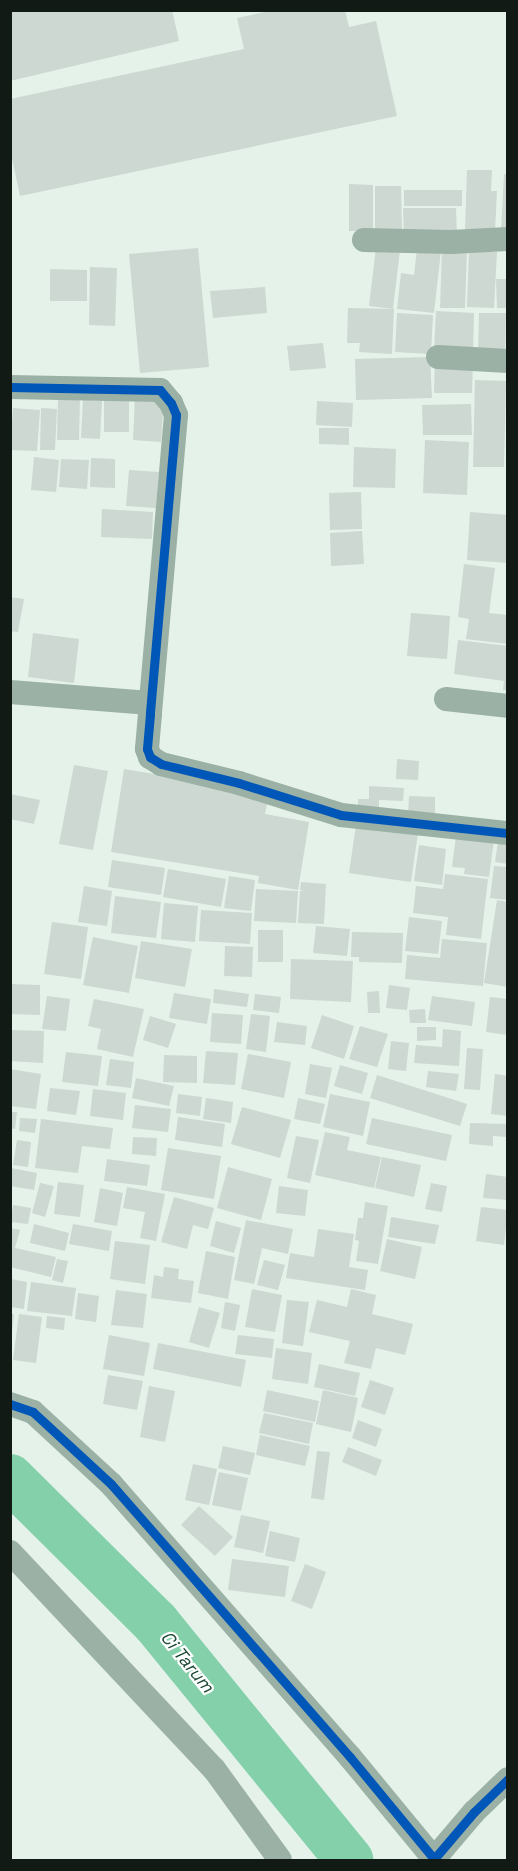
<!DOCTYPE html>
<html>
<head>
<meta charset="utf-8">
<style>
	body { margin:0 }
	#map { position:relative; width:518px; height:1871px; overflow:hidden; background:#e4f2ea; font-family:"Space Grotesk",sans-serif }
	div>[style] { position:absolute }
	.river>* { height:48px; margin:-24px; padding:0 24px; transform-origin:24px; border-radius:24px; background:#83d0aa }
	.building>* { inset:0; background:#ccd8d1 }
	.minor>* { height:24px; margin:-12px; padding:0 12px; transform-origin:12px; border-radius:12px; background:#9cb1a5 }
	.cycleway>* { height:9px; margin:-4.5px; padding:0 4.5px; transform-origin:4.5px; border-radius:4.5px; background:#0057b8 }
	span { translate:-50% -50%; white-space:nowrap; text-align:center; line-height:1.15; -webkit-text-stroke:4.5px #fff; paint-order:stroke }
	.water-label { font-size:18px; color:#1e4934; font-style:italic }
	.frame { position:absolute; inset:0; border:12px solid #111a15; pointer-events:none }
</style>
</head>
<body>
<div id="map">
	<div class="river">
		<div style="left:10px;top:1478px;width:206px;rotate:44.8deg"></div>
		<div style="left:156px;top:1623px;width:306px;rotate:50.8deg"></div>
	</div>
	<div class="building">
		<div style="clip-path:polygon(10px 10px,172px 10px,179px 41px,10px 81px)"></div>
		<div style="clip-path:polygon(274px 10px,345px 10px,349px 27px,376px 21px,397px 116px,20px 196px,10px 149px,10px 99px,244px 49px,237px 18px)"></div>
		<div style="clip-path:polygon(467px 170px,492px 170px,491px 191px,497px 191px,495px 231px,465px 230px)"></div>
		<div style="clip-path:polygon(504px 174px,508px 174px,508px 231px,501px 230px)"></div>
		<div style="clip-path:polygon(349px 184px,373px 185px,373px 231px,349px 231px)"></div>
		<div style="clip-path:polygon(375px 186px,401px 186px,402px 232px,375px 233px)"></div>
		<div style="clip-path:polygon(404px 190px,462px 190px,462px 206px,404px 206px)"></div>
		<div style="clip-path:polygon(403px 208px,456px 208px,457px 237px,404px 238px)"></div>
		<div style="clip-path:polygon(376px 247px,400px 250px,393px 309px,369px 306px)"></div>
		<div style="clip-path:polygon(198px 248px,209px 367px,140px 373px,129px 254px)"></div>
		<div style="clip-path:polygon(417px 248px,441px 251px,434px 313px,397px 309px,401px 273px,414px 275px)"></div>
		<div style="clip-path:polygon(442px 249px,467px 250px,465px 308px,440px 308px)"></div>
		<div style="clip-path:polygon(469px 251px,497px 252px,494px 308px,467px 307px)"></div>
		<div style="clip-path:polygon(90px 267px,117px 268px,115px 326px,89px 325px)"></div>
		<div style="clip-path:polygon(50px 269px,87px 270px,87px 301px,50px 301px)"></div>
		<div style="clip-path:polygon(496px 279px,508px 279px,508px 308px,497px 308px)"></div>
		<div style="clip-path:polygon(265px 287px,267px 313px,213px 318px,210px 291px)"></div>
		<div style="clip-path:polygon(348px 308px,394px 309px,392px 354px,359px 352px,360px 343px,347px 343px)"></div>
		<div style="clip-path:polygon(436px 311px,474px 313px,473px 354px,434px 352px)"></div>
		<div style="clip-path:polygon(397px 313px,433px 315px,431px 354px,395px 352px)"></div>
		<div style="clip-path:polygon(479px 313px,506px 313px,505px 357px,478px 356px)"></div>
		<div style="clip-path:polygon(323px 343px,326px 368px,290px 371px,287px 346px)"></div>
		<div style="clip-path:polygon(430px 357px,432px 398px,356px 400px,355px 359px)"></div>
		<div style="clip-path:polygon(435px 359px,473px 359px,472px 393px,434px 393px)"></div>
		<div style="clip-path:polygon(475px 380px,506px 381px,504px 467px,473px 467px)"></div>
		<div style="clip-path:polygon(135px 396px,164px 398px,161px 442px,133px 440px)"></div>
		<div style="clip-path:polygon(58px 397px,80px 397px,79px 440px,57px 440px)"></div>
		<div style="clip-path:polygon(104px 399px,129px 399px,129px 432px,104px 432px)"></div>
		<div style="clip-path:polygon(83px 400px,102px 401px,100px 439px,81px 438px)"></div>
		<div style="clip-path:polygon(317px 401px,353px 403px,352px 427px,316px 425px)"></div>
		<div style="clip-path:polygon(471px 404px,472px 435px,423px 435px,422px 405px)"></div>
		<div style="clip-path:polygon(13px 408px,40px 410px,37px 451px,10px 450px)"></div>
		<div style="clip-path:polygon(41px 408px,57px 409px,55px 450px,40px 450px)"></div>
		<div style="clip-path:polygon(319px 428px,349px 428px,349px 445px,319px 444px)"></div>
		<div style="clip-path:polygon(425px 440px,469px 442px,467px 495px,423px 493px)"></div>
		<div style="clip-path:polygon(354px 447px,396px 449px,395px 488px,353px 487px)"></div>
		<div style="clip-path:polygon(34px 457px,59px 460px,56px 492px,31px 490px)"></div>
		<div style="clip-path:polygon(91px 458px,115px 459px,115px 488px,90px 487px)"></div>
		<div style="clip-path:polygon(61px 459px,89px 460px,87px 489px,59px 487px)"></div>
		<div style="clip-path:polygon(129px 470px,159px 472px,156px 508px,126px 506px)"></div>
		<div style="clip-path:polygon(361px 492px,362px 529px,330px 530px,329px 493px)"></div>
		<div style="clip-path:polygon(102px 509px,153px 512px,152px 539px,101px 537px)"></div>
		<div style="clip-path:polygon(470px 512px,508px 515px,508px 563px,467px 560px)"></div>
		<div style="clip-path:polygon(362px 531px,364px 564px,331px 566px,330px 533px)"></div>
		<div style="clip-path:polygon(464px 564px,495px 568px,489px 613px,508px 615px,508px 644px,466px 639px,469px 619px,458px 617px)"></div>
		<div style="clip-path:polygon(10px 597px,24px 599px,18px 632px,10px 631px)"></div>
		<div style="clip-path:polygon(411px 613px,450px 616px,447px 659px,407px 656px)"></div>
		<div style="clip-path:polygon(33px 633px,79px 639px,74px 683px,28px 677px)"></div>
		<div style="clip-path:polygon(458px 640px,508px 646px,508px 690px,503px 690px,504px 681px,454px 674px)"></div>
		<div style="clip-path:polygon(397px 759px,419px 761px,418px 780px,396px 779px)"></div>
		<div style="clip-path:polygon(74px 765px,108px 771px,93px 850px,59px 844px)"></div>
		<div style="clip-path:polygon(124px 769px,269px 793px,265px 814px,309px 822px,298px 890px,258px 883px,259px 876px,111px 852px)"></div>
		<div style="clip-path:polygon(369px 786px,404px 788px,403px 801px,379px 800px,379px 811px,358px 810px,358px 799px,369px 799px)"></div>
		<div style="clip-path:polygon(10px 794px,40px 800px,34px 824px,10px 819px)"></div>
		<div style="clip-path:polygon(409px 796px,435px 797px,435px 818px,408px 817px)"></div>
		<div style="clip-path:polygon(356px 825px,418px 833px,411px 882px,349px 873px)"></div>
		<div style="clip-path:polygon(456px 836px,494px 840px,489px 877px,464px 874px,465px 868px,452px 867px)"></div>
		<div style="clip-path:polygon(498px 841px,508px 843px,508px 864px,495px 862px)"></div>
		<div style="clip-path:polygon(419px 845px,446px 849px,442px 885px,414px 881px)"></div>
		<div style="clip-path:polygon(112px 860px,165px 868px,161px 895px,108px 887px)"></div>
		<div style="clip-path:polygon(494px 866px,508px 867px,508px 900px,490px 898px)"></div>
		<div style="clip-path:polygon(168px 869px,226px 879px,221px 907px,163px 897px)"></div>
		<div style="clip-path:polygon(445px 874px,488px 879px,481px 939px,446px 935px,448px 917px,413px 913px,416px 886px,443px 889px)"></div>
		<div style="clip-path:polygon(229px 876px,255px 880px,251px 911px,224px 908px)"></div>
		<div style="clip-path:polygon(301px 882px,326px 884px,324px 924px,298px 923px,300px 891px,304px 891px,300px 890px)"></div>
		<div style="clip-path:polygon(84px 886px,112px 891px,107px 926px,78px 922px)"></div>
		<div style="clip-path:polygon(256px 889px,298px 891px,296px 923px,254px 921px)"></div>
		<div style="clip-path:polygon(115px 896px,161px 902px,156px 938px,111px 933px)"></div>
		<div style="clip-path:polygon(497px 900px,508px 902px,508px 987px,484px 983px)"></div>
		<div style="clip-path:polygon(164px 903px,198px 906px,195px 942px,161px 939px)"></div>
		<div style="clip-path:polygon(201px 910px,252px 913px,250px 944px,199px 941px)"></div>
		<div style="clip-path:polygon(409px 917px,442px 921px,438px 954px,405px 951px)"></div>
		<div style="clip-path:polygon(52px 922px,88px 927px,81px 979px,44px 974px)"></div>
		<div style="clip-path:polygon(316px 926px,350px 929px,347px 956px,313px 953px)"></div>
		<div style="clip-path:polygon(258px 930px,283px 930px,283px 962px,258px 962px)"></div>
		<div style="clip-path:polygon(352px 932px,403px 933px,402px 963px,359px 962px,359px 957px,351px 957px)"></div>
		<div style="clip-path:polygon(93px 937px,138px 946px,129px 993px,83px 985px)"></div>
		<div style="clip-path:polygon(442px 939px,487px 943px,483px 986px,405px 979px,407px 955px,440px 958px)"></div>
		<div style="clip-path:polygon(141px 941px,192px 949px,185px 987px,135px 978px)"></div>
		<div style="clip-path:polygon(225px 946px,253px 947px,252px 977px,224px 976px)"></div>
		<div style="clip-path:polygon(291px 959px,353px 961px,351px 1002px,290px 999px)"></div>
		<div style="clip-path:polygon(10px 984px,40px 985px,40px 1015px,10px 1014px)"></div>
		<div style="clip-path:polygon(389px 985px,410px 988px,407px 1010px,386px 1008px)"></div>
		<div style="clip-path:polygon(214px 989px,249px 994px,247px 1007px,213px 1003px)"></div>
		<div style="clip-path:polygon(379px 991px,380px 1013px,368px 1013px,367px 992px)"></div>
		<div style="clip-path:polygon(174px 993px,211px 999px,207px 1024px,169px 1018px)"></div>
		<div style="clip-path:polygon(255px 994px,281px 997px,279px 1013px,253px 1010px)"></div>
		<div style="clip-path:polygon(47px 996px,70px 999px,66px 1031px,42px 1029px)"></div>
		<div style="clip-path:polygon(432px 996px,475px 1002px,472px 1026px,428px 1020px)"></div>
		<div style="clip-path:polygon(490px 997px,508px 999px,508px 1035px,486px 1032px)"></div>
		<div style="clip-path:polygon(94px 999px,144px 1009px,133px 1057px,97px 1049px,101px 1029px,88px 1026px)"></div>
		<div style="clip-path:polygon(425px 1009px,426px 1023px,410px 1023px,409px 1010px)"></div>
		<div style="clip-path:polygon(212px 1013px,243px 1015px,241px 1044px,210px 1042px)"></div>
		<div style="clip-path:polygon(251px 1014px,270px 1016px,266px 1052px,246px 1049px)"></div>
		<div style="clip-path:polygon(322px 1015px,354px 1026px,344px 1059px,311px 1048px)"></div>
		<div style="clip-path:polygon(150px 1016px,176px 1024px,168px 1048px,143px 1040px)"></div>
		<div style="clip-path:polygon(277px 1022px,307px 1026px,305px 1045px,274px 1042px)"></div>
		<div style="clip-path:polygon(360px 1026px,388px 1034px,377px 1067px,349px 1059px)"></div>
		<div style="clip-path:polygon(417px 1027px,436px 1027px,436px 1040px,417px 1041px)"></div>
		<div style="clip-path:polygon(443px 1029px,461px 1031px,459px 1066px,414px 1063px,416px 1045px,442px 1047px)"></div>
		<div style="clip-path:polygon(10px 1030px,44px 1031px,43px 1063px,10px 1061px)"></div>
		<div style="clip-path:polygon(391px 1041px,409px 1043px,406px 1071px,388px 1069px)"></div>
		<div style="clip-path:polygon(467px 1048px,483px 1049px,480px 1090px,464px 1089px)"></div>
		<div style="clip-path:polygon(206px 1051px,238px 1053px,235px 1085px,203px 1083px)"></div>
		<div style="clip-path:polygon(66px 1052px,102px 1056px,98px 1086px,62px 1082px)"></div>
		<div style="clip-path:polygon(248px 1054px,291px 1062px,284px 1098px,241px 1089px)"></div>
		<div style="clip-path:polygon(164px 1055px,197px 1056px,197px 1083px,163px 1082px)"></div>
		<div style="clip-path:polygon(110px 1059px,134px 1062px,131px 1088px,106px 1085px)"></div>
		<div style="clip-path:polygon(310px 1064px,332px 1068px,326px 1098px,305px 1094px)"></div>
		<div style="clip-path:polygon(340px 1065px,368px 1073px,362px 1094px,334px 1086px)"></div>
		<div style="clip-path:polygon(10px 1069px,41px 1074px,36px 1109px,10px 1106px)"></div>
		<div style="clip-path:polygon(428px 1071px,459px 1074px,456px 1091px,426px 1087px)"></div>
		<div style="clip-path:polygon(495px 1074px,508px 1076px,508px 1116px,491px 1114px)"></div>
		<div style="clip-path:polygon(377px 1075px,467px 1104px,460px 1126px,370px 1098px)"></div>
		<div style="clip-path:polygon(136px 1078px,174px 1086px,169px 1106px,132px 1098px)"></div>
		<div style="clip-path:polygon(50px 1088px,80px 1091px,76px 1115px,47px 1111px)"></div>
		<div style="clip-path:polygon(93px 1089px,126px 1093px,123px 1120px,90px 1116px)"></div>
		<div style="clip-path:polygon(178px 1094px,202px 1097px,200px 1116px,176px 1113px)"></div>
		<div style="clip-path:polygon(330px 1094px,370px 1102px,363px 1136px,323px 1127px)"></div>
		<div style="clip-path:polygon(206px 1098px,233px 1102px,231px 1123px,203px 1119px)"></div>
		<div style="clip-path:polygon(298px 1098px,325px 1104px,320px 1124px,294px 1119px)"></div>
		<div style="clip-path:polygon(135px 1105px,171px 1109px,168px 1132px,132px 1128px)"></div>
		<div style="clip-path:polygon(242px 1107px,291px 1120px,280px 1158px,231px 1144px)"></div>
		<div style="clip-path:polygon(10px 1112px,17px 1112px,15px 1129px,10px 1128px)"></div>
		<div style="clip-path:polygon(178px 1117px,225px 1124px,222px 1147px,175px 1140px)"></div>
		<div style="clip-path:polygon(20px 1118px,37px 1119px,35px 1133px,19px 1131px)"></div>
		<div style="clip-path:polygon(372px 1118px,452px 1135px,446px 1161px,366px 1144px)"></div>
		<div style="clip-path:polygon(41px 1119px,113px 1128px,110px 1149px,82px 1146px,78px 1173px,35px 1168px)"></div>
		<div style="clip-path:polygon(470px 1123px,508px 1124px,508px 1137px,493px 1136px,493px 1146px,469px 1144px)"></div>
		<div style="clip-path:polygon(325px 1132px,350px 1137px,347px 1150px,381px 1157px,374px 1188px,315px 1175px)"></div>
		<div style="clip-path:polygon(296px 1136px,319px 1140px,310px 1183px,287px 1178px)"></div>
		<div style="clip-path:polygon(133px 1137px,157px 1138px,156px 1156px,132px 1154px)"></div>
		<div style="clip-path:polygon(17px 1140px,31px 1142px,28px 1167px,13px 1165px)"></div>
		<div style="clip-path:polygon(168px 1148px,221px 1156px,214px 1199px,161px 1190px)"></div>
		<div style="clip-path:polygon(382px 1157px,421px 1165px,414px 1197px,375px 1188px)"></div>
		<div style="clip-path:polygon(107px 1159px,150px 1165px,147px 1186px,104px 1181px)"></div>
		<div style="clip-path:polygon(228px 1167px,272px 1179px,261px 1220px,217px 1208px)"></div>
		<div style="clip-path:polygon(11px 1168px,37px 1173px,34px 1190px,10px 1186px)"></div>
		<div style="clip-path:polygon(486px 1174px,508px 1177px,508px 1200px,483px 1198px)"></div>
		<div style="clip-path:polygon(58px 1182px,84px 1185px,80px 1217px,54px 1214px)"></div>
		<div style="clip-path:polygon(40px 1183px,54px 1186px,45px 1217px,32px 1213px)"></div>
		<div style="clip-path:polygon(431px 1183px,447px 1186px,442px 1212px,425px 1209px)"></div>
		<div style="clip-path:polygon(279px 1186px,308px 1190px,305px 1216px,276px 1213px)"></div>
		<div style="clip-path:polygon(127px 1187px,165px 1194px,156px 1241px,140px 1238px,145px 1212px,123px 1208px)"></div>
		<div style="clip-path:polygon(100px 1188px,123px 1193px,117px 1226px,94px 1222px)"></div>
		<div style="clip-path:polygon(174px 1197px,214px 1208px,208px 1229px,193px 1225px,187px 1249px,161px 1242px)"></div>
		<div style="clip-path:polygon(365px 1202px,388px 1206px,378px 1264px,356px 1261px,359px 1241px,355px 1240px,358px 1218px,363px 1218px)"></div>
		<div style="clip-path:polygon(13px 1205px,31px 1208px,28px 1224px,11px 1222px)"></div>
		<div style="clip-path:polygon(481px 1207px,508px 1210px,504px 1245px,476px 1241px)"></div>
		<div style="clip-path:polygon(391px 1217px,439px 1225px,435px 1244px,388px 1237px)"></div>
		<div style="clip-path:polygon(246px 1220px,293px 1229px,288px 1254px,262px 1248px,254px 1284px,234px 1280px)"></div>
		<div style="clip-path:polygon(216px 1221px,241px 1228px,234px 1253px,210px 1246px)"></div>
		<div style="clip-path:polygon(34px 1224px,69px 1233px,65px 1251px,30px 1243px)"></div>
		<div style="clip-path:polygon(73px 1224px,112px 1231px,109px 1251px,69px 1244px)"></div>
		<div style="clip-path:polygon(10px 1228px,20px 1230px,15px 1248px,56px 1257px,51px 1277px,10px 1267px)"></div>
		<div style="clip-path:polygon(318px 1229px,354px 1234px,349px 1267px,368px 1270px,365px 1290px,286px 1278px,290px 1253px,314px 1257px)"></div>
		<div style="clip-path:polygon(387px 1239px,422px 1247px,415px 1279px,380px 1271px)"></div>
		<div style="clip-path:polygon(115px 1241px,150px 1245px,145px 1284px,110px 1279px)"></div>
		<div style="clip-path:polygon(206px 1251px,235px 1257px,228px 1299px,198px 1293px)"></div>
		<div style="clip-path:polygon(57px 1259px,68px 1261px,63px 1283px,52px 1280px)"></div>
		<div style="clip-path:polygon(264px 1260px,285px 1265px,278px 1290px,257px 1285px)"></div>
		<div style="clip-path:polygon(164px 1267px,179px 1269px,178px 1279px,194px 1281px,191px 1303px,151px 1298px,154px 1275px,163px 1277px)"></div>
		<div style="clip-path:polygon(11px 1279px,27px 1282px,24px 1309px,10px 1307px)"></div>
		<div style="clip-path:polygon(31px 1282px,76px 1288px,72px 1316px,27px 1311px)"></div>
		<div style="clip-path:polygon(252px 1289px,282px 1295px,275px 1332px,245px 1327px)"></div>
		<div style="clip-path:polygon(351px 1289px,376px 1295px,372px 1314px,413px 1324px,405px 1355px,376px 1348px,371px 1369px,344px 1363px,350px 1341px,309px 1332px,317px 1300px,347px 1307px)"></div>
		<div style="clip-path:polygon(116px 1290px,147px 1294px,143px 1328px,111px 1325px)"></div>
		<div style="clip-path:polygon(78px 1293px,99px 1296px,96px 1322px,75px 1319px)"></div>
		<div style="clip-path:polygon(287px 1300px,309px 1302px,303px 1346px,282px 1343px)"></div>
		<div style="clip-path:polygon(225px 1302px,240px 1305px,235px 1331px,221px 1328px)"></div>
		<div style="clip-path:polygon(199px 1307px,220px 1313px,209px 1348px,189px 1342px)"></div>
		<div style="clip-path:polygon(10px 1314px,14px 1314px,12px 1331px,10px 1331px)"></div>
		<div style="clip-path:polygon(19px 1314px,42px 1317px,36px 1363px,13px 1360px)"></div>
		<div style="clip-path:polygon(47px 1316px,65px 1318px,64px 1330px,46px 1328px)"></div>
		<div style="clip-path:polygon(109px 1335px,150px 1343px,144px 1376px,103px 1369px)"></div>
		<div style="clip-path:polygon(238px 1335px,274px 1339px,272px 1358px,235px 1354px)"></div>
		<div style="clip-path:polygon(158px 1343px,246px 1360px,241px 1387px,153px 1369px)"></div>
		<div style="clip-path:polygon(276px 1348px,312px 1353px,308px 1384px,272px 1379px)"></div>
		<div style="clip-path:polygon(319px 1364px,360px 1373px,355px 1396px,314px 1387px)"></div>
		<div style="clip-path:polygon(108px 1375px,143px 1381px,137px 1410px,103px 1404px)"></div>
		<div style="clip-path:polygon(370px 1380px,394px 1388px,385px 1415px,361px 1407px)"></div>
		<div style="clip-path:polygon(149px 1386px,175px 1391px,165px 1442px,140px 1437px)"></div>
		<div style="clip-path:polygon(267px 1390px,319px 1401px,315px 1422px,263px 1411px)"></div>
		<div style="clip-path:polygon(323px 1390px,358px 1398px,351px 1432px,316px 1424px)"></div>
		<div style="clip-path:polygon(264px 1413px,313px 1423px,309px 1444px,259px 1433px)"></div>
		<div style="clip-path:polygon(358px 1420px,382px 1429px,376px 1447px,352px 1438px)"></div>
		<div style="clip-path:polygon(260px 1435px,310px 1446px,305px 1466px,256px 1455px)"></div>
		<div style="clip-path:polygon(223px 1446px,255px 1453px,250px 1475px,218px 1468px)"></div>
		<div style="clip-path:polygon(348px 1447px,382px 1460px,376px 1476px,342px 1462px)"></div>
		<div style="clip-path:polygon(317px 1451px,330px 1452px,324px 1500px,311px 1498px)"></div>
		<div style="clip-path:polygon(193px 1464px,217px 1469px,209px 1505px,185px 1500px)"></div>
		<div style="clip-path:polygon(219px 1472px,248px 1478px,241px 1511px,212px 1505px)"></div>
		<div style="clip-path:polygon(199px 1506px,233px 1537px,215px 1556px,181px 1525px)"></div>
		<div style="clip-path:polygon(241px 1515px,270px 1521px,263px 1553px,234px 1547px)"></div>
		<div style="clip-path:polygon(270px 1531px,300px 1538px,295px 1562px,265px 1556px)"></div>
		<div style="clip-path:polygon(232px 1559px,289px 1566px,285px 1597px,228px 1590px)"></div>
		<div style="clip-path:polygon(305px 1564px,326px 1572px,312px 1609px,291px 1601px)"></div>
	</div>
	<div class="minor">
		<div style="left:364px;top:240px;width:87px;rotate:1.3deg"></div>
		<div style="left:451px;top:242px;width:57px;rotate:-3deg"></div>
		<div style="left:438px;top:357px;width:70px;rotate:3.3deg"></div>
		<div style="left:10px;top:387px;width:150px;rotate:1.1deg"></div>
		<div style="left:160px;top:390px;width:17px;rotate:50deg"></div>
		<div style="left:171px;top:403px;width:13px;rotate:67deg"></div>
		<div style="left:176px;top:415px;width:300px;rotate:95deg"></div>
		<div style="left:150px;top:714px;width:35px;rotate:95deg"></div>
		<div style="left:147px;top:749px;width:9px;rotate:69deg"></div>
		<div style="left:150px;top:757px;width:13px;rotate:32deg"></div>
		<div style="left:161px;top:764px;width:80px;rotate:13.7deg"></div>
		<div style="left:239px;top:783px;width:107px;rotate:17.4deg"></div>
		<div style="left:341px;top:815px;width:168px;rotate:6.2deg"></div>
		<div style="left:10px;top:692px;width:140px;rotate:4.5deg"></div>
		<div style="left:446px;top:699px;width:62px;rotate:6.4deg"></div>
		<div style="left:10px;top:1404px;width:24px;rotate:19deg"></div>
		<div style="left:33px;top:1412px;width:106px;rotate:42.7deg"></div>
		<div style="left:111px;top:1484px;width:363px;rotate:48.8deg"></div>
		<div style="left:350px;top:1757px;width:132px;rotate:50.5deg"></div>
		<div style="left:434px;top:1859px;width:62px;rotate:-49.6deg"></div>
		<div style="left:474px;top:1812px;width:47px;rotate:-44.1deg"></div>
		<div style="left:10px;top:1552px;width:298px;rotate:46.8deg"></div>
		<div style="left:214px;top:1769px;width:112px;rotate:54deg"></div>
	</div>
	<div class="cycleway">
		<div style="left:10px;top:387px;width:150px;rotate:1.1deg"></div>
		<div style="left:160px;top:390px;width:17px;rotate:50deg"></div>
		<div style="left:171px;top:403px;width:13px;rotate:67deg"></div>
		<div style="left:176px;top:415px;width:300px;rotate:95deg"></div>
		<div style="left:150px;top:714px;width:35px;rotate:95deg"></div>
		<div style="left:147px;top:749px;width:9px;rotate:69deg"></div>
		<div style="left:150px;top:757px;width:13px;rotate:32deg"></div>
		<div style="left:161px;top:764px;width:80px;rotate:13.7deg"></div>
		<div style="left:239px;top:783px;width:107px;rotate:17.4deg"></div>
		<div style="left:341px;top:815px;width:168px;rotate:6.2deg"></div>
		<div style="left:10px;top:1404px;width:24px;rotate:19deg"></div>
		<div style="left:33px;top:1412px;width:106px;rotate:42.7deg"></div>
		<div style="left:111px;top:1484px;width:363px;rotate:48.8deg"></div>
		<div style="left:350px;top:1757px;width:132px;rotate:50.5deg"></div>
		<div style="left:434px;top:1859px;width:62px;rotate:-49.6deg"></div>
		<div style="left:474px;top:1812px;width:47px;rotate:-44.1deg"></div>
	</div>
	<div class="water-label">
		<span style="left:187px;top:1662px;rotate:51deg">Ci Tarum</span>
	</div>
	<div class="frame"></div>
</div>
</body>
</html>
